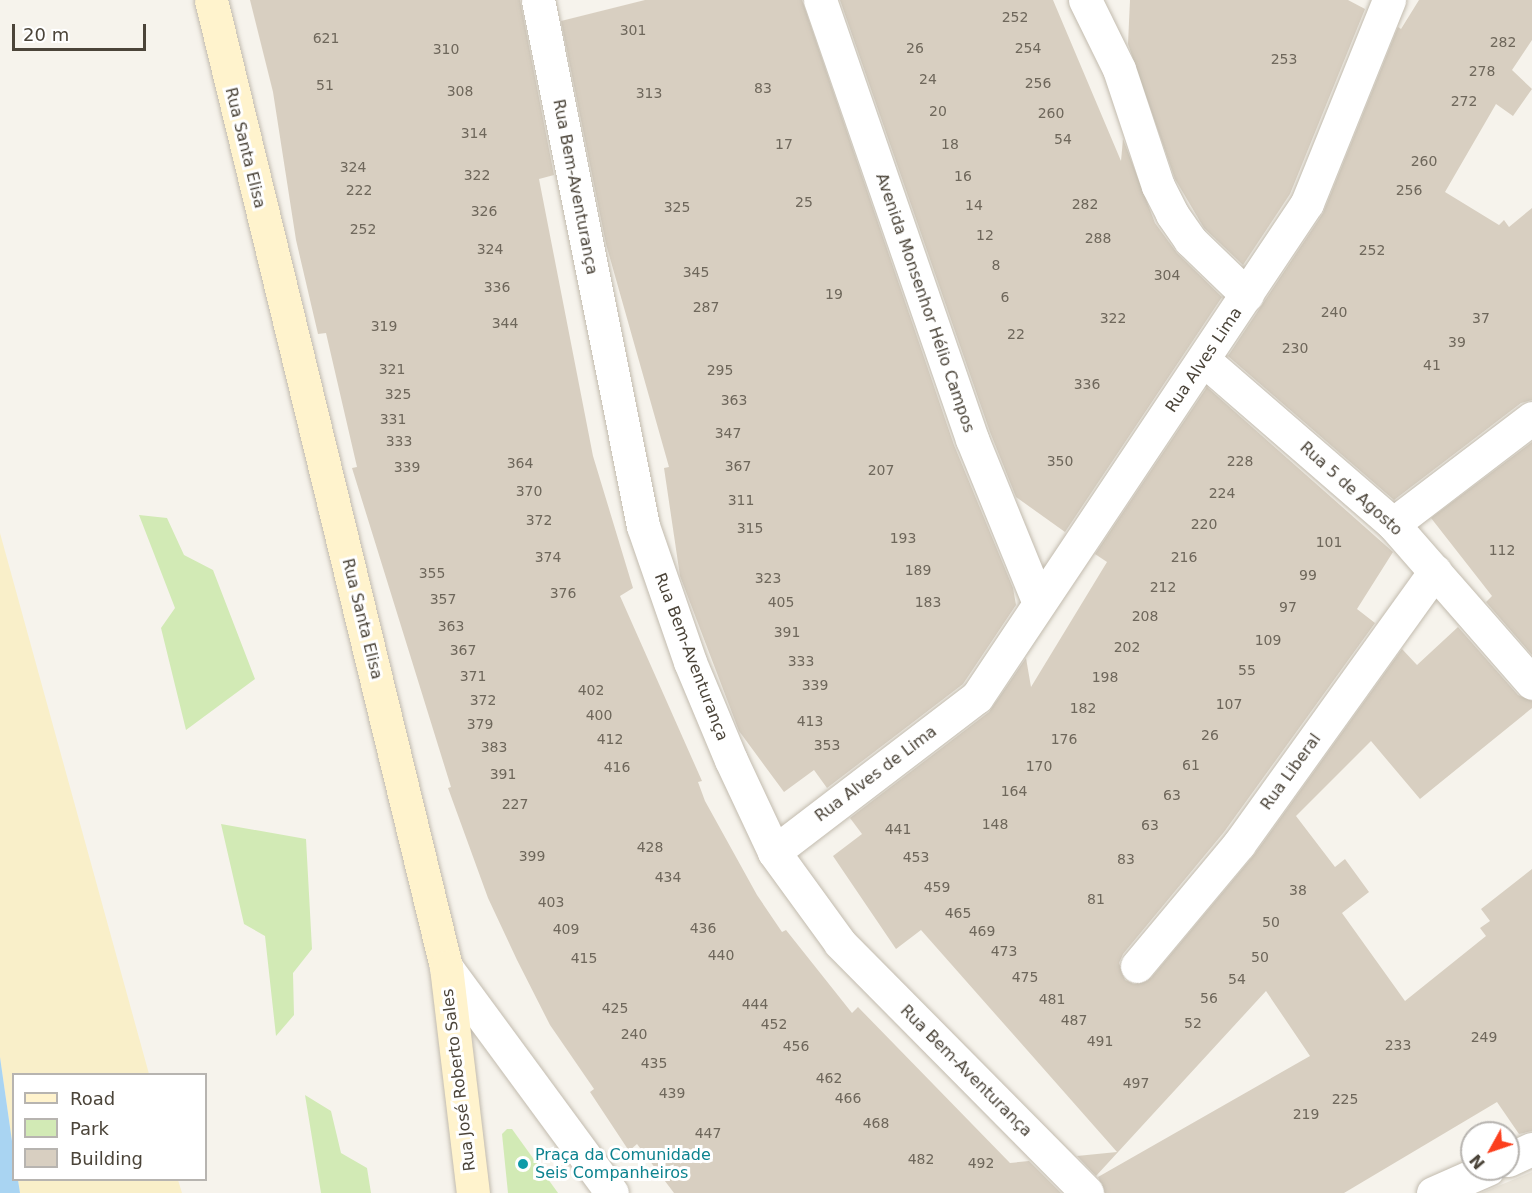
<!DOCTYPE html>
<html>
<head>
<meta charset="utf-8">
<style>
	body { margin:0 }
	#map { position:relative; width:1532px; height:1193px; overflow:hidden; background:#f6f3ec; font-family:"DejaVu Sans",sans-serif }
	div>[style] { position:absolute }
	.residential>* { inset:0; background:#eae5da }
	.green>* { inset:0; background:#d2eab5 }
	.sand>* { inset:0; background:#f9efc9 }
	.water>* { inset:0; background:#a9d4f2 }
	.building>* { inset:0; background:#d8cfc1 }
	.roads { filter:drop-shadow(0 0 2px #c2bbae) drop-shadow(0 0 2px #c2bbae) }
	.street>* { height:33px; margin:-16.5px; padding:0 16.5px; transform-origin:16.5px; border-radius:16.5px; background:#fff }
	.secondary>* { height:33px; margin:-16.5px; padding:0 16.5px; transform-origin:16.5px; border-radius:16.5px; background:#fff3cd }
	.dots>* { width:16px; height:16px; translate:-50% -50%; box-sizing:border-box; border:3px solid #fff; border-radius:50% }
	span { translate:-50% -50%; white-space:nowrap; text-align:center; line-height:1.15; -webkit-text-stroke:6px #fff; paint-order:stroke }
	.number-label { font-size:14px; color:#6e675b }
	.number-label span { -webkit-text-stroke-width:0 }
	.street-label { font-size:16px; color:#4b4439 }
	.culture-label { font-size:16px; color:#0d838f }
	.left { translate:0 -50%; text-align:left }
	.legend { position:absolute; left:12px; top:1073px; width:195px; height:108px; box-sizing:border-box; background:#fff; border:2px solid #b7b4b0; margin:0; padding:8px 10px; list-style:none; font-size:18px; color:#4b4439 }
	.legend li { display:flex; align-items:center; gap:12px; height:30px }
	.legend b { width:30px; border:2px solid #b7b4b0 }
	.north { position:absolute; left:1460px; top:1121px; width:60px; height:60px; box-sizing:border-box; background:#fff; border:2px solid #b7b4b0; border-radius:50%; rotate:230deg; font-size:16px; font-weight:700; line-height:24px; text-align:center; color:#4b4439 }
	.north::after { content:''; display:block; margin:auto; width:21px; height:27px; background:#fc3f1d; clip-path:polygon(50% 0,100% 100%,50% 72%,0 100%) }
	.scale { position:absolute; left:12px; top:24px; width:134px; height:27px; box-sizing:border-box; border:3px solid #4b4439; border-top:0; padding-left:8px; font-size:18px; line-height:21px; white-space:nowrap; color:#4b4439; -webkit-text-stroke:4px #fff; paint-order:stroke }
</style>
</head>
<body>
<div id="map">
	<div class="residential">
		<div style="clip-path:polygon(1532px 1172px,1532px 1193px,1481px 1193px)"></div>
	</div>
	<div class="green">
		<div style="clip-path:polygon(139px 515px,167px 518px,184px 555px,213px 570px,255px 679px,186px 730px,161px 628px,175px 608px)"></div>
		<div style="clip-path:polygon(221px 824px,306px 839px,312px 949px,293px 973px,294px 1015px,276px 1036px,265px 936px,244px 924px)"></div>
		<div style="clip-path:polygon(305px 1095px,331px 1111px,341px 1153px,367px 1168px,371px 1193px,321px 1193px)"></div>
		<div style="clip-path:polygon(507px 1129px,512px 1129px,558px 1193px,508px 1193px,502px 1134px)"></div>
	</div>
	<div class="sand">
		<div style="clip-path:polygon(0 533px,149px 1074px,14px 1074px,13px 1148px,0 1057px)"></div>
		<div style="clip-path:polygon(18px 1180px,178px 1180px,182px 1193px,20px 1193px)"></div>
	</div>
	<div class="water">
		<div style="clip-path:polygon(0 1057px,13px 1148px,14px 1180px,18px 1180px,20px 1193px,0 1193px)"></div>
	</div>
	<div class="building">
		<div style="clip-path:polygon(250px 0,520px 0,554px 175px,539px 179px,593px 456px,633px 588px,620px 596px,702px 781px,698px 782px,705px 801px,757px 895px,782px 932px,786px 930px,852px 1013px,858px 1007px,1010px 1163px,1029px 1161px,1061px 1193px,674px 1193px,637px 1144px,629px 1151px,590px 1092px,594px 1089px,550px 1025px,517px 960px,488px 898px,448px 788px,451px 787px,352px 468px,357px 467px,326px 333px,318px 334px,296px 240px,273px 92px)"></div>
		<div style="clip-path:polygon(645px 0,802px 0,954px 445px,1013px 588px,1016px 605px,963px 684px,827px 788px,814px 770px,784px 792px,739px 731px,680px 576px,664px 468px,669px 467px,606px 244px,561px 21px)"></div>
		<div style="clip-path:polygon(840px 0,1053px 0,1121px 161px,1123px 139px,1155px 223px,1177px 253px,1222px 297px,1065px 532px,1016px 497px,990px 432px)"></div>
		<div style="clip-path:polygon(1130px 0,1348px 0,1365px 9px,1290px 194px,1243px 265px,1204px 228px,1175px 179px,1128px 44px)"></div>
		<div style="clip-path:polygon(1419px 0,1532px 0,1532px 40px,1512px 70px,1532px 89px,1513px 116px,1496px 104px,1445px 192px,1499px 225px,1504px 220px,1509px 227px,1532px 208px,1532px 400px,1521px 403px,1394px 500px,1228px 356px,1323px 213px,1398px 27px,1401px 29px)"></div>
		<div style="clip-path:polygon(1207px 387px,1393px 552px,1357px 609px,1375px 623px,1224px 832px,1123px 954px,1119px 963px,1125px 980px,1134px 984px,1151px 978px,1254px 855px,1402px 649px,1417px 665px,1458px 627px,1518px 695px,1532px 701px,1532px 708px,1420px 799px,1371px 741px,1296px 816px,1335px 867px,1345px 859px,1369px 892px,1342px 913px,1405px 1001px,1486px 936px,1480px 928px,1490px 921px,1481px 909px,1532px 869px,1532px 1131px,1519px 1134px,1497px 1102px,1344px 1193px,1105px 1193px,1098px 1177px,1310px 1056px,1266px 991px,1096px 1176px,1077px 1156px,1117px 1152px,921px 930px,896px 949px,833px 856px,862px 834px,850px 818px,989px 712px,1026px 658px,1031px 687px,1107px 562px,1095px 554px)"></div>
		<div style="clip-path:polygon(1532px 442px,1532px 655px,1486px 602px,1492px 596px,1431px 518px)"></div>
	</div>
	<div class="roads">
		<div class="street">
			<div style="left:538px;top:0;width:536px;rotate:78.71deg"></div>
			<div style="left:643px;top:526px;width:144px;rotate:70.9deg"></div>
			<div style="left:690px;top:662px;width:106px;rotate:67.3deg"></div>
			<div style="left:731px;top:760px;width:102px;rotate:64.9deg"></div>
			<div style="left:774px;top:852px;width:112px;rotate:54deg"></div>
			<div style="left:840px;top:943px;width:351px;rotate:45.3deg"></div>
			<div style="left:820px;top:0;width:465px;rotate:70.9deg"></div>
			<div style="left:972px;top:439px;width:177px;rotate:67.8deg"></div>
			<div style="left:1085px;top:0;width:77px;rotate:63.8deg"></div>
			<div style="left:1119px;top:69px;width:123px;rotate:71.6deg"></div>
			<div style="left:1158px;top:186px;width:31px;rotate:63deg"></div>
			<div style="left:1172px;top:214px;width:32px;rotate:55deg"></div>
			<div style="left:1190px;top:240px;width:79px;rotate:44deg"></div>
			<div style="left:1205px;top:361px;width:249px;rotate:40.9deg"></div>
			<div style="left:1393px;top:524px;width:211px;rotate:48.8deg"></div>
			<div style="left:1393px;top:524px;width:175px;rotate:-37.3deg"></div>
			<div style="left:774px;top:852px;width:255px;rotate:-37.4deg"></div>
			<div style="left:977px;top:697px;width:594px;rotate:-56.26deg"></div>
			<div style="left:1307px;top:203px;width:219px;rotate:-68deg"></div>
			<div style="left:1137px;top:966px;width:159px;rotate:-50.1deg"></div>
			<div style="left:1239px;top:844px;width:336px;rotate:-54.3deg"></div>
			<div style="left:446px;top:967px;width:280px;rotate:53.7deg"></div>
			<div style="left:1508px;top:1160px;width:26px;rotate:-25deg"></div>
			<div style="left:1433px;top:1193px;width:60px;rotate:-23.6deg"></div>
		</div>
		<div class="secondary">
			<div style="left:211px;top:0;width:995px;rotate:76.34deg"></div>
			<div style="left:446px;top:967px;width:228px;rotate:83.2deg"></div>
		</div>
	</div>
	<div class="dots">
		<div style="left:523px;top:1164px;background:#0f9aa8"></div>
	</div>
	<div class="number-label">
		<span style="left:1015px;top:17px">252</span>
		<span style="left:633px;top:30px">301</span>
		<span style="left:326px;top:38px">621</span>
		<span style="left:1503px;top:42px">282</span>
		<span style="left:915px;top:48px">26</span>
		<span style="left:1028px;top:48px">254</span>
		<span style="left:446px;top:49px">310</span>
		<span style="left:1284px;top:59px">253</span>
		<span style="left:1482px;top:71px">278</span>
		<span style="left:928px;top:79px">24</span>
		<span style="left:1038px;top:83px">256</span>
		<span style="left:325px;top:85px">51</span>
		<span style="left:763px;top:88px">83</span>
		<span style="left:460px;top:91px">308</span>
		<span style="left:649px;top:93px">313</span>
		<span style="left:1464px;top:101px">272</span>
		<span style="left:938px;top:111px">20</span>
		<span style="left:1051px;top:113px">260</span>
		<span style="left:474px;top:133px">314</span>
		<span style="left:1063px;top:139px">54</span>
		<span style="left:784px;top:144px">17</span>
		<span style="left:950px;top:144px">18</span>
		<span style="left:1424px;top:161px">260</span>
		<span style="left:353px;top:167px">324</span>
		<span style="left:477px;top:175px">322</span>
		<span style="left:963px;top:176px">16</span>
		<span style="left:359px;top:190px">222</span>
		<span style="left:1409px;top:190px">256</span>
		<span style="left:804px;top:202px">25</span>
		<span style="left:1085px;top:204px">282</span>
		<span style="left:974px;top:205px">14</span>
		<span style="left:677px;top:207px">325</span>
		<span style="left:484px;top:211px">326</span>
		<span style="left:363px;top:229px">252</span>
		<span style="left:985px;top:235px">12</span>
		<span style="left:1098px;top:238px">288</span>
		<span style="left:490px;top:249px">324</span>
		<span style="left:1372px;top:250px">252</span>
		<span style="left:996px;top:265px">8</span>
		<span style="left:696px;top:272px">345</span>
		<span style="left:1167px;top:275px">304</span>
		<span style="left:497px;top:287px">336</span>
		<span style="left:834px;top:294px">19</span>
		<span style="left:1005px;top:297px">6</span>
		<span style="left:706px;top:307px">287</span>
		<span style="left:1334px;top:312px">240</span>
		<span style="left:1113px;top:318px">322</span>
		<span style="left:1481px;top:318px">37</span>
		<span style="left:505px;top:323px">344</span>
		<span style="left:384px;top:326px">319</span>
		<span style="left:1016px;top:334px">22</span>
		<span style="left:1457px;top:342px">39</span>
		<span style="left:1295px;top:348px">230</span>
		<span style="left:1432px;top:365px">41</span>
		<span style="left:392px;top:369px">321</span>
		<span style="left:720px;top:370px">295</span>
		<span style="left:1087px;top:384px">336</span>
		<span style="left:398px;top:394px">325</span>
		<span style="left:734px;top:400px">363</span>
		<span style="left:393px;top:419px">331</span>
		<span style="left:728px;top:433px">347</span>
		<span style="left:399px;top:441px">333</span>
		<span style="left:1060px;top:461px">350</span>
		<span style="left:1240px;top:461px">228</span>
		<span style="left:520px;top:463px">364</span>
		<span style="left:738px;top:466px">367</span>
		<span style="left:407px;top:467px">339</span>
		<span style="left:881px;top:470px">207</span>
		<span style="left:529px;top:491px">370</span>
		<span style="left:1222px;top:493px">224</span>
		<span style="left:741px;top:500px">311</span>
		<span style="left:539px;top:520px">372</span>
		<span style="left:1204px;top:524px">220</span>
		<span style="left:750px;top:528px">315</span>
		<span style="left:903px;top:538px">193</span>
		<span style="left:1329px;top:542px">101</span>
		<span style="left:1502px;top:550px">112</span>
		<span style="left:548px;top:557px">374</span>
		<span style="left:1184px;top:557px">216</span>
		<span style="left:918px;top:570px">189</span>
		<span style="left:432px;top:573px">355</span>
		<span style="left:1308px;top:575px">99</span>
		<span style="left:768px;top:578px">323</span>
		<span style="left:1163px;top:587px">212</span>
		<span style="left:563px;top:593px">376</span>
		<span style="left:443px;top:599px">357</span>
		<span style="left:781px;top:602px">405</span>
		<span style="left:928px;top:602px">183</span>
		<span style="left:1288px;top:607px">97</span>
		<span style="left:1145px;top:616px">208</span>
		<span style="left:451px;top:626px">363</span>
		<span style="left:787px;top:632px">391</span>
		<span style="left:1268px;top:640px">109</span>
		<span style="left:1127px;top:647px">202</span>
		<span style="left:463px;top:650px">367</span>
		<span style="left:801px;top:661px">333</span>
		<span style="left:1247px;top:670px">55</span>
		<span style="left:473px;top:676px">371</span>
		<span style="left:1105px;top:677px">198</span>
		<span style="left:815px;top:685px">339</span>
		<span style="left:591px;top:690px">402</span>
		<span style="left:483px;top:700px">372</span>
		<span style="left:1229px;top:704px">107</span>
		<span style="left:1083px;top:708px">182</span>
		<span style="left:599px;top:715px">400</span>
		<span style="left:810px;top:721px">413</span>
		<span style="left:480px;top:724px">379</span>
		<span style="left:1210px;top:735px">26</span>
		<span style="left:610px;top:739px">412</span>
		<span style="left:1064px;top:739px">176</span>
		<span style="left:827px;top:745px">353</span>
		<span style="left:494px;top:747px">383</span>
		<span style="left:1191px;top:765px">61</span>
		<span style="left:1039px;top:766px">170</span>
		<span style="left:617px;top:767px">416</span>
		<span style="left:503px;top:774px">391</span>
		<span style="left:1014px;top:791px">164</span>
		<span style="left:1172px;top:795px">63</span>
		<span style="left:515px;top:804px">227</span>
		<span style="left:995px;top:824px">148</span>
		<span style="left:1150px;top:825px">63</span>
		<span style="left:898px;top:829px">441</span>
		<span style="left:650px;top:847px">428</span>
		<span style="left:532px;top:856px">399</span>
		<span style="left:916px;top:857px">453</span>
		<span style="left:1126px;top:859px">83</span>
		<span style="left:668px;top:877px">434</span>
		<span style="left:937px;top:887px">459</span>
		<span style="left:1298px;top:890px">38</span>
		<span style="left:1096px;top:899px">81</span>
		<span style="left:551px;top:902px">403</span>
		<span style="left:958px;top:913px">465</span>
		<span style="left:1271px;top:922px">50</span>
		<span style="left:703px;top:928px">436</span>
		<span style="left:566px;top:929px">409</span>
		<span style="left:982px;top:931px">469</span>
		<span style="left:1004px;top:951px">473</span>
		<span style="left:721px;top:955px">440</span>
		<span style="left:1260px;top:957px">50</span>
		<span style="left:584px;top:958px">415</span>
		<span style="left:1025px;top:977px">475</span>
		<span style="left:1237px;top:979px">54</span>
		<span style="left:1209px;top:998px">56</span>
		<span style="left:1052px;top:999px">481</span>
		<span style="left:755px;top:1004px">444</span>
		<span style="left:615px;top:1008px">425</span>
		<span style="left:1074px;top:1020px">487</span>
		<span style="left:1193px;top:1023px">52</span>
		<span style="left:774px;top:1024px">452</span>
		<span style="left:634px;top:1034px">240</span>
		<span style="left:1484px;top:1037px">249</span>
		<span style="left:1100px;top:1041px">491</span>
		<span style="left:1398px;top:1045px">233</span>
		<span style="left:796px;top:1046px">456</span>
		<span style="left:654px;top:1063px">435</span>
		<span style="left:829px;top:1078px">462</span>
		<span style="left:1136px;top:1083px">497</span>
		<span style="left:672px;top:1093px">439</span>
		<span style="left:848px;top:1098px">466</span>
		<span style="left:1345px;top:1099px">225</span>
		<span style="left:1306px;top:1114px">219</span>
		<span style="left:876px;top:1123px">468</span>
		<span style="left:708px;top:1133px">447</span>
		<span style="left:921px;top:1159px">482</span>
		<span style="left:981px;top:1163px">492</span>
	</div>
	<div class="street-label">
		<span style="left:245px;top:148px;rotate:76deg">Rua Santa Elisa</span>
		<span style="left:575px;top:187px;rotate:79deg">Rua Bem-Aventurança</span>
		<span style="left:925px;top:303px;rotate:71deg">Avenida Monsenhor Hélio Campos</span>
		<span style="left:1204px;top:360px;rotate:-56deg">Rua Alves Lima</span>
		<span style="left:1351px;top:489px;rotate:42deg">Rua 5 de Agosto</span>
		<span style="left:362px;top:619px;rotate:76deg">Rua Santa Elisa</span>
		<span style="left:691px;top:657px;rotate:69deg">Rua Bem-Aventurança</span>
		<span style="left:1291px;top:772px;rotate:-54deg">Rua Liberal</span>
		<span style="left:876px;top:774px;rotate:-37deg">Rua Alves de Lima</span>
		<span style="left:966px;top:1071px;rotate:45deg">Rua Bem-Aventurança</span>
		<span style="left:459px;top:1080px;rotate:-97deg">Rua José Roberto Sales</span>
	</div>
	<div class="culture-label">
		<span class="left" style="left:535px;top:1164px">Praça da Comunidade<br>Seis Companheiros</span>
	</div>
	<ul class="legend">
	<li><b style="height:8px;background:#fff3cd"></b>Road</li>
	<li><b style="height:16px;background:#d2eab5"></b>Park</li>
	<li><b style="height:16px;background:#d8cfc1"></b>Building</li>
	</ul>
	<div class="north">N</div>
	<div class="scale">20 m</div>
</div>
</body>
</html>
